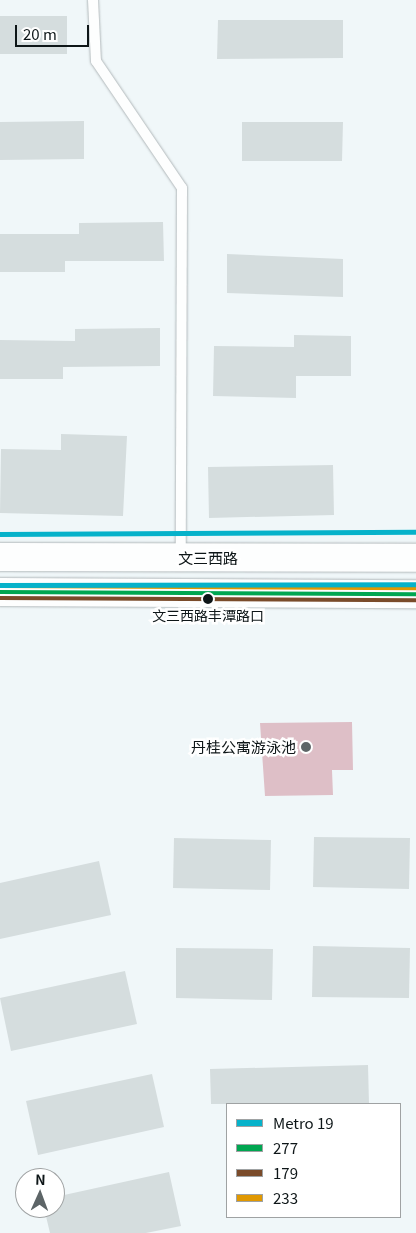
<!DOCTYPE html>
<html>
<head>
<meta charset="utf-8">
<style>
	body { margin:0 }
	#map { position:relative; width:416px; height:1233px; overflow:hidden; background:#f0f7f9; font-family:Georgia,"Noto Sans SC",serif }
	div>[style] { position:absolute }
	.water>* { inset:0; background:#debfc7 }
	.building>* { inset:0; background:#d5ddde }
	.roads { filter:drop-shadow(0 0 1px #b2b9bb) drop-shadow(0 0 1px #b2b9bb) }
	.service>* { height:10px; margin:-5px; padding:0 5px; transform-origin:5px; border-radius:5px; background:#fdfefe }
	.secondary>* { height:28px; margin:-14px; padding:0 14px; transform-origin:14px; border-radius:14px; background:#fdfefe }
	.bus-1>* { height:4px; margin:-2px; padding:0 2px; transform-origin:2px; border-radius:2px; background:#00a651 }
	.bus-2>* { height:4px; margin:-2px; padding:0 2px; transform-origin:2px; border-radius:2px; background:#7a4b2a }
	.bus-3>* { height:4px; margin:-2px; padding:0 2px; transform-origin:2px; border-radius:2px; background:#e09802 }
	.metro-1>* { height:5px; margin:-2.5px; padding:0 2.5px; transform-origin:2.5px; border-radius:2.5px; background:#06b2ca }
	.dots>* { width:14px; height:14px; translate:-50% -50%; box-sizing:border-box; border:2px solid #fff; border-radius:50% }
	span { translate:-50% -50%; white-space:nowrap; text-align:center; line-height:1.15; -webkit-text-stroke:5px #fff; paint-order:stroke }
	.bus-label { font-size:14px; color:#0e1618 }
	.street-label { font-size:15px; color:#0e1618 }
	.poi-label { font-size:15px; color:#0e1618 }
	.right { translate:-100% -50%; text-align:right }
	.legend { position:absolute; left:226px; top:1103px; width:175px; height:115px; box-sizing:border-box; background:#fff; border:1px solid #9fa2a3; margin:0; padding:6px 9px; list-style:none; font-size:15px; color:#0e1618 }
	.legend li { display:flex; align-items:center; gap:10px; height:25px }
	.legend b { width:25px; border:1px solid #9fa2a3 }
	.north { position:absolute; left:15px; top:1168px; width:50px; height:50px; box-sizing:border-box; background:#fff; border:1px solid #9fa2a3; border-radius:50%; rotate:2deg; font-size:14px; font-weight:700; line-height:20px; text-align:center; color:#0e1618 }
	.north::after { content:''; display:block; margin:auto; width:18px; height:22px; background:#5d6567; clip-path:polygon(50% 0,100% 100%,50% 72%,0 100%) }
	.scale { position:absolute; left:15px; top:25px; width:74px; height:22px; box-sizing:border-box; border:2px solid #0e1618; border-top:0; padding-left:6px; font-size:15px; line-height:18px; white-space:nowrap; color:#0e1618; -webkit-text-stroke:4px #fff; paint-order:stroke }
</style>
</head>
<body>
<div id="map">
	<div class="water">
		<div style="clip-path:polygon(352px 722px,353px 770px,332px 770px,333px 795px,265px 796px,260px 723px)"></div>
	</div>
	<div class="building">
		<div style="clip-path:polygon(0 16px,67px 16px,67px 54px,0 54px)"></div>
		<div style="clip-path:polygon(218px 20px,343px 20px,343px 58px,217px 59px)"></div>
		<div style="clip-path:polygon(84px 121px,84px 159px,0 160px,0 122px)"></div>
		<div style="clip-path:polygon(242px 122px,343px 122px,342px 161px,242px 161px)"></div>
		<div style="clip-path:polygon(163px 222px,164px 261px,65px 261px,65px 272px,0 272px,0 234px,79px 234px,79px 223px)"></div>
		<div style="clip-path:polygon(227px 254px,343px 259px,343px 297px,227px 293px)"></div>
		<div style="clip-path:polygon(160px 328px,160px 366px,63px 367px,63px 379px,0 379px,0 340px,75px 341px,75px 329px)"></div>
		<div style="clip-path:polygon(294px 335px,351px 336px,351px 376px,296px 376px,296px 398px,213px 396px,214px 346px,294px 347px)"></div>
		<div style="clip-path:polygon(61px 434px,127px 436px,123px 516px,0 513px,1px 449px,61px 450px)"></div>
		<div style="clip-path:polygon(333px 465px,334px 515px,209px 518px,208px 467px)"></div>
		<div style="clip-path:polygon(314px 837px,410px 838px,409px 889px,313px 887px)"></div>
		<div style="clip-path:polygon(174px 838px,271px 840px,270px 890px,173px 888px)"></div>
		<div style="clip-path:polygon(99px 861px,111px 915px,0 939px,0 883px)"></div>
		<div style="clip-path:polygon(313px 946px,410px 948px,409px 998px,312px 997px)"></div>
		<div style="clip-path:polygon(176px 948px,273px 949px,272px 1000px,176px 998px)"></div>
		<div style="clip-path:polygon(125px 971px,137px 1024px,11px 1051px,0 998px)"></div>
		<div style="clip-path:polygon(368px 1065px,369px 1104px,211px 1104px,210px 1069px)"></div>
		<div style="clip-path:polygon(152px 1074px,164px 1127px,38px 1155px,26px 1101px)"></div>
		<div style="clip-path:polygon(169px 1172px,181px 1226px,146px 1233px,50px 1233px,44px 1208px,55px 1208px,55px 1197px)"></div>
	</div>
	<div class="roads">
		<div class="service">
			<div style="left:93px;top:0;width:61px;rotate:87.2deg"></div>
			<div style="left:96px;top:61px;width:153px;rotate:55.9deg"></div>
			<div style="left:182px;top:188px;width:369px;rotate:90.2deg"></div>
		</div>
		<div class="secondary">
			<div style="left:0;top:557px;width:416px;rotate:0.1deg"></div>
			<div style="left:0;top:592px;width:416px;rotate:0.3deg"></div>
		</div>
	</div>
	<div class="bus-1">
		<div style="left:0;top:592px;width:416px;rotate:0.3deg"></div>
	</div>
	<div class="bus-2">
		<div style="left:0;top:598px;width:416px;rotate:0.3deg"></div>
	</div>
	<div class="bus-3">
		<div style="left:0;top:586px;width:416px;rotate:0.3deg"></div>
	</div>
	<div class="metro-1">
		<div style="left:0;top:534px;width:416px;rotate:-0.3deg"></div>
		<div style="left:0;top:585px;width:416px;rotate:-0.1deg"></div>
	</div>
	<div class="dots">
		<div style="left:208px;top:599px;background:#0e1618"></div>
		<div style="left:306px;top:747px;background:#5d6567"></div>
	</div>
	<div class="bus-label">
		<span style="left:208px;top:615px">文三西路丰潭路口</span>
	</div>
	<div class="street-label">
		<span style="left:208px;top:558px">文三西路</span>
	</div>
	<div class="poi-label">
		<span class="right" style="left:296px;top:747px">丹桂公寓游泳池</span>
	</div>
	<ul class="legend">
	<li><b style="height:6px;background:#06b2ca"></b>Metro 19</li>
	<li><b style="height:6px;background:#00a651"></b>277</li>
	<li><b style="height:6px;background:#7a4b2a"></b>179</li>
	<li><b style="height:6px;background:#e09802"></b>233</li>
	</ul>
	<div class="north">N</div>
	<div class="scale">20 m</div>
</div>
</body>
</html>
